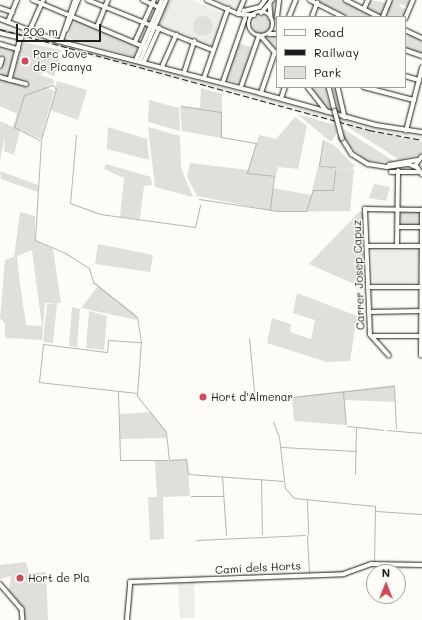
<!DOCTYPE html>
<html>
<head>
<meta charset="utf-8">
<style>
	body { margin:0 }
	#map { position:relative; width:422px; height:620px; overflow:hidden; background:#fdfcf7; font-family:Mali,sans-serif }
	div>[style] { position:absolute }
	.built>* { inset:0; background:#eeede9 }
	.green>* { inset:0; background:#e0dfdb }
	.round { border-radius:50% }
	.stream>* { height:1px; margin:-0.5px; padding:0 0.5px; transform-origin:0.5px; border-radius:0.5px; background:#b7b6b2 }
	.roads { filter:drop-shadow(0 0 1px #1c1c1c) drop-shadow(0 0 1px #1c1c1c) }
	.minor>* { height:3.5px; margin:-1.75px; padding:0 1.75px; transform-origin:1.75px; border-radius:1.75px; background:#fdfcf7 }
	.minor>.ring { margin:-1.75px; padding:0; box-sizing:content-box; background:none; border:3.5px solid #fdfcf7; border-radius:50% }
	.rail>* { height:1px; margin-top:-0.5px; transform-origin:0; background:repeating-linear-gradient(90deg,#1c1c1c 0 6px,transparent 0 9px) }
	.bridges { filter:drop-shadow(0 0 1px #1c1c1c) drop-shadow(0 0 1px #1c1c1c) }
	.minor-bridge>* { height:3.5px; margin:-1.75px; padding:0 1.75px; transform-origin:1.75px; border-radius:1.75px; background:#fdfcf7 }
	.dots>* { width:11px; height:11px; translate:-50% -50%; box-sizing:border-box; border:2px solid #fdfcf7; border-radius:50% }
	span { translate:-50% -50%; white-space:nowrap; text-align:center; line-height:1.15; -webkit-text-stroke:3px #fdfcf7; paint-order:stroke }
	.poi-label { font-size:11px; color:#1c1c1c }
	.left { translate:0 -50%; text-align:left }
	.street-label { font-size:11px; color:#1c1c1c }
	.legend { position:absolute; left:276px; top:16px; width:130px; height:72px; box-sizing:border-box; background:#fdfcf7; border:1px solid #a3a29f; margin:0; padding:5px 7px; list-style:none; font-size:12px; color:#1c1c1c }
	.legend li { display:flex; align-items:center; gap:8px; height:20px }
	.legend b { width:20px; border:1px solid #a3a29f }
	.north { position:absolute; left:366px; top:564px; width:40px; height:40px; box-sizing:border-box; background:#fdfcf7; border:1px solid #a3a29f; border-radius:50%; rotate:0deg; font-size:11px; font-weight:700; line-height:16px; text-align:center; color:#1c1c1c }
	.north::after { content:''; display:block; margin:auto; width:14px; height:18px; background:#d1495b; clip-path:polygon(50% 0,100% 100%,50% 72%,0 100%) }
	.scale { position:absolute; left:16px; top:24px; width:85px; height:18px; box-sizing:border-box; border:2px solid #1c1c1c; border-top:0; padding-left:5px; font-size:12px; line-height:14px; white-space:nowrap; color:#1c1c1c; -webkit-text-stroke:3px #fdfcf7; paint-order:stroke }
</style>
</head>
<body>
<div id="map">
	<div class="built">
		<div style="clip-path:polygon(173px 0,192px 0,224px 14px,212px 47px,162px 26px)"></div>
		<div style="clip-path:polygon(217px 0,242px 0,238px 9px)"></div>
		<div style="clip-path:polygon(0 26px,370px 127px,422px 137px,422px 142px,393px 138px,38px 42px,0 31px)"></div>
		<div style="clip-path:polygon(371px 248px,419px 249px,419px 283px,373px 283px)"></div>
		<div style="clip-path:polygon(194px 581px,195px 618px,180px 618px,178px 582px)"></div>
	</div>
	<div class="green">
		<div style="clip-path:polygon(169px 0,173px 0,162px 26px,158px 25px)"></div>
		<div style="clip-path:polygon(315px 0,342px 0,376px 17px,348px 17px)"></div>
		<div style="clip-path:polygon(370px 0,387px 3px,381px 16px,367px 8px)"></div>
		<div style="clip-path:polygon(392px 0,411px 0,408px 7px,400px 4px,399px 6px,407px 10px,404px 17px,385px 17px)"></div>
		<div class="round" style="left:253px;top:16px;width:18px;height:18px"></div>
		<div class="round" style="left:193px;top:16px;width:20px;height:20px"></div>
		<div style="clip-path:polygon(75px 20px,139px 46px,134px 57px,67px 38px)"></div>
		<div style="clip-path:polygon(408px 33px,422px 41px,422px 55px,405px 47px)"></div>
		<div style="clip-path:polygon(277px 36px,277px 52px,266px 38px)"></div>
		<div style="clip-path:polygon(23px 42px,61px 50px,54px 77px,46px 72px,39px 75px,53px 79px,54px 84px,46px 87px,54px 91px,41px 139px,20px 130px,14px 155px,4px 151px,5px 136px,0 160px,0 121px,13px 127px,17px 114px,0 106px,0 79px,26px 86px,27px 82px,13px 78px)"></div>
		<div style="clip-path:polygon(238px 43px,253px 48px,239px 83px,226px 80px)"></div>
		<div style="clip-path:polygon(0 46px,15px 50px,8px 77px,0 74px)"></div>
		<div style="clip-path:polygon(57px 81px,87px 90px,78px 120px,50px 110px)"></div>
		<div style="clip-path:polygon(309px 87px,325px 87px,331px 110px,328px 109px)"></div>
		<div style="clip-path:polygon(332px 87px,336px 87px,343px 112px,339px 113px)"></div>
		<div style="clip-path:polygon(201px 88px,222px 94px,222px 138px,182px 131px,180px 106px,200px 108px)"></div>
		<div style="clip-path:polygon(149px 100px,179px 108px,180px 131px,148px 122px)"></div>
		<div style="clip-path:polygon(297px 114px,335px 125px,337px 133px,331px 142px)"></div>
		<div style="clip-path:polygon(295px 117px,307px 126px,298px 169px,278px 167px,273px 188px,311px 195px,318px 167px,354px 169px,350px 211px,278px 212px,197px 196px,187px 177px,190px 163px,248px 170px,259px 135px,276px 139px)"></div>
		<div style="clip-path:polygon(343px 124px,422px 142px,422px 154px,400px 160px)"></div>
		<div style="clip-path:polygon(108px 127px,147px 139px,149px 160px,107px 149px)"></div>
		<div style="clip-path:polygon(148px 127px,180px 136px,181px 168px,193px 197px,155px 187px)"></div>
		<div style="clip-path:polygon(342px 128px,395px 162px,366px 161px,348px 145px)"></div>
		<div style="clip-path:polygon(324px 140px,335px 146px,355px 166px,351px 169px,319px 166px)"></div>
		<div style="clip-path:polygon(106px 164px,151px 177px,152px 185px,144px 186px,140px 219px,120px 217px,124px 178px,104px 169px)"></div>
		<div style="clip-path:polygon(0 171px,38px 185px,38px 192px,1px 179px)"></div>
		<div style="clip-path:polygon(374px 184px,390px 187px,386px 201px,369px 198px)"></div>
		<div style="clip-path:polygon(400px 211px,420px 212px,420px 225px,400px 225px)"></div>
		<div style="clip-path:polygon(evenodd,20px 212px,35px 216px,35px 240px,53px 249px,61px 303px,45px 303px,42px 340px,5px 338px,5px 324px,0 318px,5px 260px,14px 257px,20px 212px,32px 250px,42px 326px,41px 326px,26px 325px,19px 276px,17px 256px,32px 250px)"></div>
		<div style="clip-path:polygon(359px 212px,363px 212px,363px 288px,309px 264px)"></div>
		<div style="clip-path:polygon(98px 244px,153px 255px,150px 272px,95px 264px)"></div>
		<div style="clip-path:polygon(98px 286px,135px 314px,137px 320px,81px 308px)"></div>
		<div style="clip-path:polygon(297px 293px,357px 316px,350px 361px,327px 362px,267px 343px,272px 318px,291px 324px,290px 332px,311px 339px,315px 320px,293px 313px)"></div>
		<div style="clip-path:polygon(57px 303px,53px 343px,43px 342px,47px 304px)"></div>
		<div style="clip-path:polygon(72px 307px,80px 309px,77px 347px,69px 346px)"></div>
		<div style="clip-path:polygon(89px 311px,107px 316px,104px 350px,86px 348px)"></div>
		<div style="clip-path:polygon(394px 385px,395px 402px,345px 400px,346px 425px,294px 421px,292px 397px)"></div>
		<div style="clip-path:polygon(151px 412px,166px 431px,166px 438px,120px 439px,119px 414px)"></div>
		<div style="clip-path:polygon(187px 459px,190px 496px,163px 497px,164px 539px,150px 540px,148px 497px,157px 497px,155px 461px)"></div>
		<div style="clip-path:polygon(26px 562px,29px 573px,46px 572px,48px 620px,24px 620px,24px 609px,6px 589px,9px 589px,11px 576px,0 579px,0 565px)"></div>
	</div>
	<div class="stream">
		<div style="left:181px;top:106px;width:40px;rotate:8.5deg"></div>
		<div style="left:221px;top:112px;width:25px;rotate:90deg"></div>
		<div style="left:221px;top:137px;width:36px;rotate:10deg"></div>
		<div style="left:256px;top:143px;width:31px;rotate:107deg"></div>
		<div style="left:247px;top:173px;width:27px;rotate:6deg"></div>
		<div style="left:274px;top:176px;width:34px;rotate:97deg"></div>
		<div style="left:76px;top:135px;width:68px;rotate:95deg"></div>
		<div style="left:70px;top:203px;width:32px;rotate:20deg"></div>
		<div style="left:100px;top:214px;width:96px;rotate:7.8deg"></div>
		<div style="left:195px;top:227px;width:23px;rotate:-77deg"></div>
		<div style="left:41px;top:139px;width:52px;rotate:-73.3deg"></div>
		<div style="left:56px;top:89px;width:5px;rotate:-127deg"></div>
		<div style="left:53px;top:85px;width:31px;rotate:161deg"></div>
		<div style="left:24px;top:95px;width:34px;rotate:107deg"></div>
		<div style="left:14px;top:127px;width:30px;rotate:27deg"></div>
		<div style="left:41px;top:141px;width:99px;rotate:93.5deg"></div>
		<div style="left:35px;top:240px;width:33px;rotate:23deg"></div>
		<div style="left:65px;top:253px;width:28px;rotate:32deg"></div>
		<div style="left:89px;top:268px;width:15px;rotate:74deg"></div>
		<div style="left:93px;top:282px;width:56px;rotate:38.5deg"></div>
		<div style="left:137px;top:317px;width:24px;rotate:81deg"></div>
		<div style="left:141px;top:341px;width:55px;rotate:94.2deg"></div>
		<div style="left:137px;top:396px;width:46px;rotate:51.1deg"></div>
		<div style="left:166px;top:432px;width:28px;rotate:84deg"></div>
		<div style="left:169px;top:460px;width:17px;rotate:-3deg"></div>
		<div style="left:186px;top:459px;width:15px;rotate:82deg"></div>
		<div style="left:188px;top:474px;width:96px;rotate:4.2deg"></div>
		<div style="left:284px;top:481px;width:7px;rotate:82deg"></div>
		<div style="left:285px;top:488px;width:13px;rotate:48deg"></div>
		<div style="left:294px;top:498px;width:81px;rotate:5.6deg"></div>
		<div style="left:375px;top:506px;width:56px;rotate:91deg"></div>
		<div style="left:374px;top:562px;width:43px;rotate:1.3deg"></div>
		<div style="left:323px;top:140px;width:26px;rotate:99deg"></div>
		<div style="left:319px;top:166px;width:16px;rotate:4deg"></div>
		<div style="left:199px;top:199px;width:80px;rotate:8.6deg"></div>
		<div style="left:278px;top:211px;width:28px"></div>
		<div style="left:306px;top:211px;width:22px;rotate:-72deg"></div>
		<div style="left:313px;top:190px;width:20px"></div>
		<div style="left:333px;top:190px;width:20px;rotate:-84deg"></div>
		<div style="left:249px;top:338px;width:63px;rotate:84.6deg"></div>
		<div style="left:255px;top:401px;width:140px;rotate:-6.2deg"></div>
		<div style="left:394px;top:386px;width:42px;rotate:87.3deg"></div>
		<div style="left:118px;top:391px;width:69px;rotate:88.3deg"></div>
		<div style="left:120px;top:460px;width:47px"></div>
		<div style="left:343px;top:392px;width:32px;rotate:85deg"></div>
		<div style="left:137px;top:393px;width:99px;rotate:-173.6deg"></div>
		<div style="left:39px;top:382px;width:38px;rotate:-84deg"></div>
		<div style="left:43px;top:344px;width:64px;rotate:7.1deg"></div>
		<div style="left:107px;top:352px;width:12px;rotate:-85deg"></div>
		<div style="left:108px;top:340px;width:32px;rotate:4deg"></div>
		<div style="left:273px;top:422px;width:16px;rotate:68deg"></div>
		<div style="left:279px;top:437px;width:43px;rotate:83.4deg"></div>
		<div style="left:347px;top:426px;width:36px;rotate:6deg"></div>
		<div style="left:387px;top:430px;width:35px;rotate:5deg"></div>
		<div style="left:281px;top:447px;width:75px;rotate:3.1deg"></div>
		<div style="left:355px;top:474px;width:46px;rotate:-88.8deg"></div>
		<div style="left:222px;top:476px;width:59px;rotate:86.1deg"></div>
		<div style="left:261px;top:479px;width:55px;rotate:89deg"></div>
		<div style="left:191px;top:496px;width:32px"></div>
		<div style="left:307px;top:500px;width:34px;rotate:88deg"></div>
		<div style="left:376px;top:511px;width:46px;rotate:3.7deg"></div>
		<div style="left:307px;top:535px;width:39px;rotate:87deg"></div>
		<div style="left:309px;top:574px;width:38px;rotate:-5deg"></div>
		<div style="left:196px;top:540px;width:109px;rotate:-2.6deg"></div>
		<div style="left:359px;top:566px;width:7px;rotate:-16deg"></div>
	</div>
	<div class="roads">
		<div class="minor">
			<div style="left:33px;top:0;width:121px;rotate:22.8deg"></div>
			<div style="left:88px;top:0;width:135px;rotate:21.8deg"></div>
			<div style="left:143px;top:0;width:20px;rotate:24deg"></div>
			<div style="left:207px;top:0;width:34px;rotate:24deg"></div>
			<div style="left:238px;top:14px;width:16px;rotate:4deg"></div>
			<div style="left:310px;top:0;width:38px;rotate:27deg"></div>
			<div style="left:346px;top:0;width:37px;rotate:27deg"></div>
			<div style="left:270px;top:4px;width:13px;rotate:86deg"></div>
			<div style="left:0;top:8px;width:13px;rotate:18deg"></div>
			<div style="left:364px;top:9px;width:10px;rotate:-66deg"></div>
			<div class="ring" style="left:249px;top:12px;width:20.5px;height:20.5px"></div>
			<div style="left:261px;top:13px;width:17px;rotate:-50deg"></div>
			<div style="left:238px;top:14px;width:15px;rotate:-67deg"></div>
			<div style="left:243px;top:15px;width:4px;rotate:-76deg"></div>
			<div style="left:244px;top:11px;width:16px;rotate:-14deg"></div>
			<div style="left:260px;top:7px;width:9px;rotate:-54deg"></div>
			<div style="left:277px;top:17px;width:17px;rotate:-83deg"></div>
			<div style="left:289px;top:17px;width:18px;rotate:-68deg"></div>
			<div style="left:312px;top:17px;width:15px;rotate:-70deg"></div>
			<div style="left:383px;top:17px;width:18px;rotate:-68deg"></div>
			<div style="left:0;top:19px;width:62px;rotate:20.8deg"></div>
			<div style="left:58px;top:41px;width:210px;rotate:14.4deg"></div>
			<div style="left:405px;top:19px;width:21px;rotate:-67deg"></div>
			<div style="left:8px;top:22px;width:24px;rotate:-68deg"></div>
			<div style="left:97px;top:27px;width:29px;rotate:-68deg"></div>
			<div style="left:66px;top:30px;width:32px;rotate:-68deg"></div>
			<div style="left:405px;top:30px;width:19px;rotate:25deg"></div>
			<div style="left:29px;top:32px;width:35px;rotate:-66deg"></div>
			<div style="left:0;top:33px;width:22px;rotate:13deg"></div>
			<div style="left:21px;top:38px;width:43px;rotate:104.7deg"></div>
			<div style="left:269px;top:34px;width:8px"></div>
			<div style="left:261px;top:36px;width:23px;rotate:49deg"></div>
			<div style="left:61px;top:41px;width:43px;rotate:-71.1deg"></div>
			<div style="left:135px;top:42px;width:46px;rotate:-65.7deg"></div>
			<div style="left:0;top:44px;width:19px;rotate:16deg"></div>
			<div style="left:405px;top:50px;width:18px;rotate:19deg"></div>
			<div style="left:136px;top:60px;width:65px;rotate:-66.6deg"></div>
			<div style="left:140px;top:61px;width:66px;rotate:-66.9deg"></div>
			<div style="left:144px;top:62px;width:37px;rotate:-66deg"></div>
			<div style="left:0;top:66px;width:7px;rotate:-74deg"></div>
			<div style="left:162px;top:67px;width:35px;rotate:-66deg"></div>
			<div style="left:184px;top:73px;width:33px;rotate:-72deg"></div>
			<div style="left:405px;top:76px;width:15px;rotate:16deg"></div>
			<div style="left:0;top:77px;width:27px;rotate:15deg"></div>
			<div style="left:204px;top:78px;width:73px;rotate:-70.8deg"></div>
			<div style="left:223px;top:82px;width:67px;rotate:-70.8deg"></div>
			<div style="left:241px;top:87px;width:54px;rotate:-70.6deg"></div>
			<div style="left:308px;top:87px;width:31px;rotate:52deg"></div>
			<div style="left:329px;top:87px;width:25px;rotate:76deg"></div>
			<div style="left:338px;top:87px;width:31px;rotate:77deg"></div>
			<div style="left:364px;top:87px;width:52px;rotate:14.6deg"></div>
			<div style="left:260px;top:93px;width:120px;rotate:15.4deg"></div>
			<div style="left:376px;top:125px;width:47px;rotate:8.7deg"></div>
			<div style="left:261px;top:93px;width:43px;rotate:-71.1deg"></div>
			<div style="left:281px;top:99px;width:13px;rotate:-72deg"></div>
			<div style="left:406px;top:131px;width:65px;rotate:-75.7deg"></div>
			<div style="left:342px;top:138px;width:19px;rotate:58deg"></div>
			<div style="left:352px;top:154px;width:19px;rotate:32deg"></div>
			<div style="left:368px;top:164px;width:19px;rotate:9deg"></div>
			<div style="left:387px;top:167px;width:22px;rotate:-8deg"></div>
			<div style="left:409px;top:164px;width:8px;rotate:23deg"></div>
			<div style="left:422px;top:157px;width:10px;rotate:127deg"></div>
			<div style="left:416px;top:165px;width:11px;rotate:56deg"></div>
			<div style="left:389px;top:165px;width:28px;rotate:-10deg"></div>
			<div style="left:391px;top:172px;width:27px"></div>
			<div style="left:398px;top:227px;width:23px"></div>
			<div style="left:367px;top:246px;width:55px"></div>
			<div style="left:397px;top:246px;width:75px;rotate:-89.2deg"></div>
			<div style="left:368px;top:287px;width:54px"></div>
			<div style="left:369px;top:312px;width:53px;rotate:-1.1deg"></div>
			<div style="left:371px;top:336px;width:50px"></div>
			<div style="left:389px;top:356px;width:28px;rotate:-132deg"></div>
			<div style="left:370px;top:335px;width:126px;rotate:-92.3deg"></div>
			<div style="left:365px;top:209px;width:57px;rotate:1deg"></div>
			<div style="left:421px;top:356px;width:146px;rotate:-89.6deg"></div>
			<div style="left:0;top:584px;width:33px;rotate:49deg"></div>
			<div style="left:22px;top:609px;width:11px;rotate:85deg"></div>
			<div style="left:127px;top:620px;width:38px;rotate:-85deg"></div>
			<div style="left:130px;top:582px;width:214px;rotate:-2.1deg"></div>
			<div style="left:344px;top:574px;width:29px;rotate:-20deg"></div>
			<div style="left:371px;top:564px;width:51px;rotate:1.1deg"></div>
		</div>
	</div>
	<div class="rail">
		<div style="left:0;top:29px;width:383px;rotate:15.3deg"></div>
		<div style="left:369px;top:130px;width:54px;rotate:10.7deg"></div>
	</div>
	<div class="bridges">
		<div class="minor-bridge">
			<div style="left:335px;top:111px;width:28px;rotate:75deg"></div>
		</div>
	</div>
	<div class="dots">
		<div style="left:25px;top:61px;background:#d1495b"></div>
		<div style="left:203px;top:397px;background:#d1495b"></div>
		<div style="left:20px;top:578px;background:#d1495b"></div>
	</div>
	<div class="poi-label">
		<span class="left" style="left:33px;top:61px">Parc Jove<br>de Picanya</span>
		<span class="left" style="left:211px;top:397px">Hort d'Almenar</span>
		<span class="left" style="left:28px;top:578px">Hort de Pla</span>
	</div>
	<div class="street-label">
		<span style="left:359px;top:275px;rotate:-92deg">Carrer Josep Capuz</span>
		<span style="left:258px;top:568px;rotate:-3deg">Camí dels Horts</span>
	</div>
	<ul class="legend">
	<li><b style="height:5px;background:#fdfcf7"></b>Road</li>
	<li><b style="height:5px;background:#1c1c1c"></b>Railway</li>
	<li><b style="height:11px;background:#e0dfdb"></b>Park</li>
	</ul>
	<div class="north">N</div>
	<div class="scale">200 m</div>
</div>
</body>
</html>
